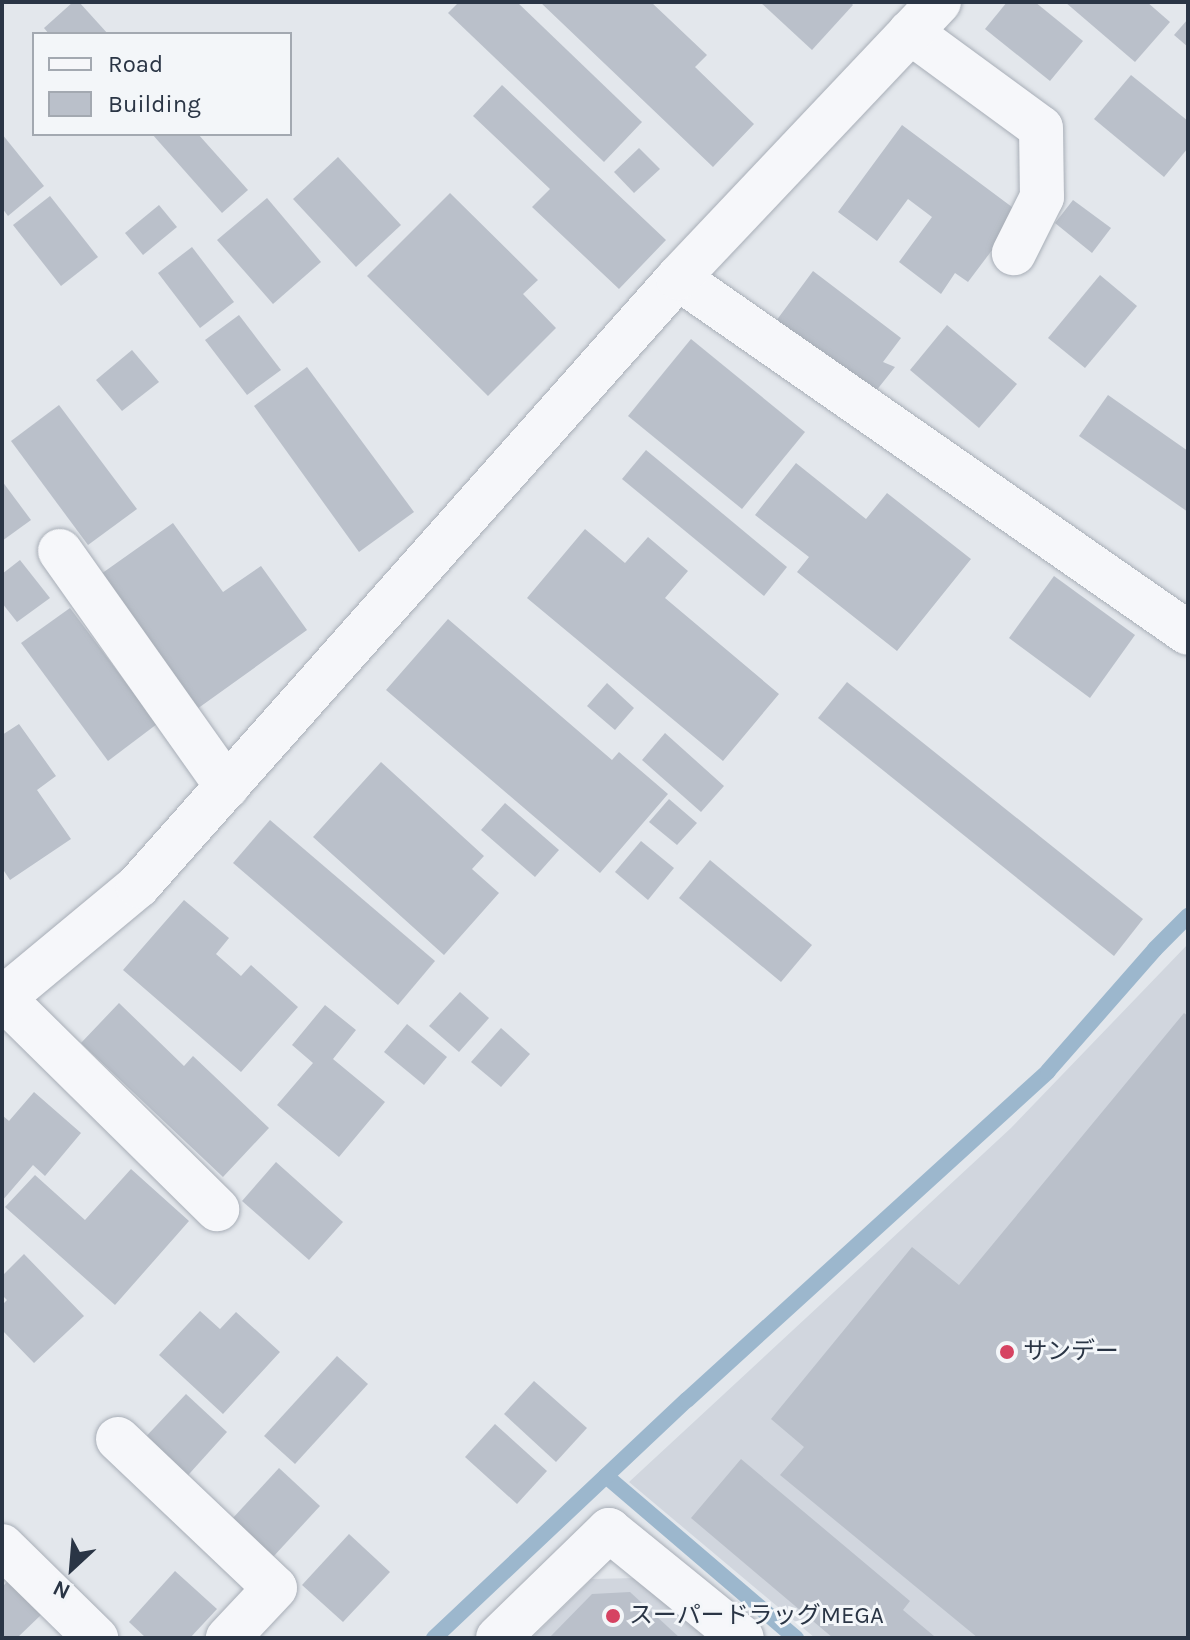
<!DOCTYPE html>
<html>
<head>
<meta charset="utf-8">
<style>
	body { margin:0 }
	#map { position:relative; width:1190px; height:1640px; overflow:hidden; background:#e3e7ec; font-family:Karla,"Noto Sans JP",sans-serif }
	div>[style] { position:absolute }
	.built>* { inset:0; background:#d1d6de }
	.stream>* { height:16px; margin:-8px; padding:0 8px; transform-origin:8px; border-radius:8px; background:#9cb7cd }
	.building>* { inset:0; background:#bac0ca }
	.roads { filter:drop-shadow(0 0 2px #a8aeb7) drop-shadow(0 0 2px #a8aeb7) }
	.minor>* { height:44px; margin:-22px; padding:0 22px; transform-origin:22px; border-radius:22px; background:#f6f7fa }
	.dots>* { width:22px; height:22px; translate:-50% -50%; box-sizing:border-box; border:4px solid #f3f6f9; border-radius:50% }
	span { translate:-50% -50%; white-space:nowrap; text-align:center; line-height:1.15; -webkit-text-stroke:6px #f3f6f9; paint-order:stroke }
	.poi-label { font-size:24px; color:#2a3545 }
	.left { translate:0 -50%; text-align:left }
	.frame { position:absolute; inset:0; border:4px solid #2a3545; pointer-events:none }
	.legend { position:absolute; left:32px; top:32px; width:260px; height:104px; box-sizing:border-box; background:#f3f6f9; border:2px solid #a3a9b1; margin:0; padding:10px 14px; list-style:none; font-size:24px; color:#2a3545 }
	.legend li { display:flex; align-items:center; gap:16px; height:40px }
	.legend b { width:40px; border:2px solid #a3a9b1 }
	.north { position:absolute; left:32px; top:1528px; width:80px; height:80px; -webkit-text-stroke:6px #f3f6f9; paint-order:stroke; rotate:206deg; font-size:22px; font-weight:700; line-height:32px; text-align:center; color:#2a3545 }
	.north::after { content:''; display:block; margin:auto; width:28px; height:36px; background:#2a3545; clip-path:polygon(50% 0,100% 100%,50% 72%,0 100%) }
</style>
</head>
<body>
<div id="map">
	<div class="built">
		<div style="clip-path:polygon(1188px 944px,1188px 1638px,815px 1638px,629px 1482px,1011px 1128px)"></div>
		<div style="clip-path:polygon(637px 1578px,706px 1638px,532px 1638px,592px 1579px)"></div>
	</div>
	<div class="stream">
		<div style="left:606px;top:1476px;width:250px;rotate:40.5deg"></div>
		<div style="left:434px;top:1638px;width:347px;rotate:-43.3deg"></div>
		<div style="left:687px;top:1400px;width:488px;rotate:-42.3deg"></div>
		<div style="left:1048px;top:1071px;width:162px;rotate:-48.7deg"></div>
		<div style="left:1155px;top:949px;width:47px;rotate:-45deg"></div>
	</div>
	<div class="building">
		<div style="clip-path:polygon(73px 2px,79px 2px,108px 34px,49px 34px,44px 28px)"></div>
		<div style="clip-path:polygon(459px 2px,517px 2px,642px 122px,604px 162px,448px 13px)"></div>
		<div style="clip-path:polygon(540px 2px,651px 2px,707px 55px,695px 67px,754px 124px,713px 167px)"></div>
		<div style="clip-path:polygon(760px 2px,850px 2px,853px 5px,812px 50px)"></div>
		<div style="clip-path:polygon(1007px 2px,1035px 2px,1083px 41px,1050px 81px,985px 29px)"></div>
		<div style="clip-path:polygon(1065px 2px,1147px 2px,1170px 22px,1135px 62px)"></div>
		<div style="clip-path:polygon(1188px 19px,1188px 47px,1174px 35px)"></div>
		<div style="clip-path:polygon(1131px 75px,1188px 121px,1188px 148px,1164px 177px,1094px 119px)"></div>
		<div style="clip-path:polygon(502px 85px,666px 240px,619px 289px,532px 207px,550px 189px,473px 116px)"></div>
		<div style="clip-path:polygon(902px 125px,1020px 213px,968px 282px,955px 273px,941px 294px,899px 262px,932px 217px,908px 199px,877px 241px,838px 212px)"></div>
		<div style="clip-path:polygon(2px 134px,44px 186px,8px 216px,2px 208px)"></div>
		<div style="clip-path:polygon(152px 134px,198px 134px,248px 190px,222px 213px)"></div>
		<div style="clip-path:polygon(639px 148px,660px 169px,634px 193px,614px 172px)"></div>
		<div style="clip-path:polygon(338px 157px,401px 225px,356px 267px,293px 199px)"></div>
		<div style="clip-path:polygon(450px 193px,538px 280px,523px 294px,556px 328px,488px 396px,367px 276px)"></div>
		<div style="clip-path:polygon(50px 196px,98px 257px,61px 286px,13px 225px)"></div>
		<div style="clip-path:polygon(267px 198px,321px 262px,273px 304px,217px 240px)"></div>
		<div style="clip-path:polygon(1073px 200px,1111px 228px,1092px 253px,1055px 223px)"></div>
		<div style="clip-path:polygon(159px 205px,177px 227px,143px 255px,125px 233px)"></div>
		<div style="clip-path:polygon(192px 247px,234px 302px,200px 328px,158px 273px)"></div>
		<div style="clip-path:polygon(813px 271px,901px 338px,883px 362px,895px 367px,872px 396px,776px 321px)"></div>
		<div style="clip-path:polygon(1100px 275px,1137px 306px,1085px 368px,1048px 338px)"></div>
		<div style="clip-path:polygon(239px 315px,281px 370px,247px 395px,205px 340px)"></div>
		<div style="clip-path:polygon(947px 325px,1017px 384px,979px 428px,910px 370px)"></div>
		<div style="clip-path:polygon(691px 339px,805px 432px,742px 509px,628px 416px)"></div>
		<div style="clip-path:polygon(132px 350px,159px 382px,122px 411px,96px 380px)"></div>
		<div style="clip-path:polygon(307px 367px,414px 512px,359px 552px,254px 406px)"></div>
		<div style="clip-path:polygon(1108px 395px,1188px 451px,1188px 512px,1079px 436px)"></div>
		<div style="clip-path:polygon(59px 405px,137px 509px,88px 545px,11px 441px)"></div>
		<div style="clip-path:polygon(646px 450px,787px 567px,764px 596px,622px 479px)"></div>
		<div style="clip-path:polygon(796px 463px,866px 519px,887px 493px,971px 559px,897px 651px,797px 572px,809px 557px,755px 515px)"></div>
		<div style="clip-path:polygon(2px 481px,31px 520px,2px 541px)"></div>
		<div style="clip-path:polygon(173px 523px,223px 592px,261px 566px,307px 630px,197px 709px,101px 574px)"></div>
		<div style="clip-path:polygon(585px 529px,625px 563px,648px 537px,688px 571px,665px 598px,779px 694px,723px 761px,527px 598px)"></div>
		<div style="clip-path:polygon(20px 560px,50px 598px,17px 622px,2px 603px,2px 574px)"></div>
		<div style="clip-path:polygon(1054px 576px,1135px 635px,1090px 698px,1009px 638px)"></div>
		<div style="clip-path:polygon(70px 608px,157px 724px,108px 761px,21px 643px)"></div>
		<div style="clip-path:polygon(448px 619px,612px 760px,619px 752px,668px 794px,600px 873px,386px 690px)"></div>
		<div style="clip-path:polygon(847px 682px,1143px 919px,1114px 956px,818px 718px)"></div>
		<div style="clip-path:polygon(607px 683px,634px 708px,615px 730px,587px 706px)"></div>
		<div style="clip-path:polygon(19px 724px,56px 776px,37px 790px,71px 839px,10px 880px,2px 868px,2px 735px)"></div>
		<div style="clip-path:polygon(665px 733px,724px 786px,701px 812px,642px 760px)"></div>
		<div style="clip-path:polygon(381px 762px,484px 856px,472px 869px,499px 893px,444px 955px,313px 837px)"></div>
		<div style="clip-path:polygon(669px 799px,697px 823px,677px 845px,649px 822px)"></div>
		<div style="clip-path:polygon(505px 803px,559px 850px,535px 877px,481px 830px)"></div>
		<div style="clip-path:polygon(270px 820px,435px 961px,398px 1005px,233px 863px)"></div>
		<div style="clip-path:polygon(641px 841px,674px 868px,648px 900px,615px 872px)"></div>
		<div style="clip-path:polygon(710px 860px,812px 945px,781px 982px,679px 898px)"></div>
		<div style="clip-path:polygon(184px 900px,229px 938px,216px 954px,241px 976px,251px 965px,298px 1007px,241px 1072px,123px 970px)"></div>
		<div style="clip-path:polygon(460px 992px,489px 1018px,459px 1052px,429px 1026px)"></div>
		<div style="clip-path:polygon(119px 1003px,184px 1066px,193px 1056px,269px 1128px,223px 1177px,81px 1043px)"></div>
		<div style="clip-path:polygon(325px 1005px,356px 1030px,333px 1059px,385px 1102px,339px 1157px,277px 1105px,313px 1063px,292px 1045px)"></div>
		<div style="clip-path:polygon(1184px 1013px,1188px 1016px,1188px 1638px,978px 1638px,780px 1475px,804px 1447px,771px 1419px,912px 1247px,959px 1285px)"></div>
		<div style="clip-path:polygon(407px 1024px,447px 1057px,424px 1085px,384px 1052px)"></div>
		<div style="clip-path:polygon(501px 1028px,530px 1054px,501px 1087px,471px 1062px)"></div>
		<div style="clip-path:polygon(34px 1092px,81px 1133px,45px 1176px,33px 1165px,2px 1201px,2px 1115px,9px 1121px)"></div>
		<div style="clip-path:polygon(276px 1162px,343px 1222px,309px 1260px,242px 1201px)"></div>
		<div style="clip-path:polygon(131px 1169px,189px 1221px,115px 1305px,5px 1207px,35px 1175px,85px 1220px)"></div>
		<div style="clip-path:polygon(24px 1254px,84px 1316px,34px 1363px,2px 1330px,2px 1305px,7px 1300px,2px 1295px,2px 1276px)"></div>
		<div style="clip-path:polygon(200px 1311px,220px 1329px,236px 1312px,280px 1352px,223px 1414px,159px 1355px)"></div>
		<div style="clip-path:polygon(337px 1356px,368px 1384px,295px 1464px,264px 1436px)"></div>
		<div style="clip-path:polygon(534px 1381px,587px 1428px,556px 1462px,504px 1414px)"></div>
		<div style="clip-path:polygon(186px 1394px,227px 1432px,181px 1483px,139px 1444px)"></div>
		<div style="clip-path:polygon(495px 1424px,547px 1471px,517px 1504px,465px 1457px)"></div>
		<div style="clip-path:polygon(741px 1459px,910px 1601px,903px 1610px,934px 1636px,932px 1638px,833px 1638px,691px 1518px)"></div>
		<div style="clip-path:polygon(279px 1468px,320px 1506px,273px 1557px,232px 1519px)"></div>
		<div style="clip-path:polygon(349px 1534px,390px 1572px,343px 1622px,302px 1585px)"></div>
		<div style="clip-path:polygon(175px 1571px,217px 1609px,190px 1638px,146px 1638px,129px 1622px)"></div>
		<div style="clip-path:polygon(10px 1579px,43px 1613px,17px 1638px,2px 1638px,2px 1587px)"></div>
		<div style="clip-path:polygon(630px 1592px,680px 1638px,549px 1638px,592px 1594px)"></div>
	</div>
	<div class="roads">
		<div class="minor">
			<div style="left:910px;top:32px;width:162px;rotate:36.2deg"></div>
			<div style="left:1041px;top:128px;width:69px;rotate:89.2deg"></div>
			<div style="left:1042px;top:197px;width:63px;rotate:116.6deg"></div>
			<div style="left:678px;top:278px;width:621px;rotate:34.84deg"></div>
			<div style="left:60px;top:551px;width:289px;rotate:54.7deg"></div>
			<div style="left:3px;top:998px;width:301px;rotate:44.6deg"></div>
			<div style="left:2px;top:999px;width:177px;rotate:-39.7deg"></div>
			<div style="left:138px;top:886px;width:813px;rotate:-48.39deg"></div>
			<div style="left:678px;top:278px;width:380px;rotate:-46.6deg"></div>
			<div style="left:118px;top:1439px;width:216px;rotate:43.5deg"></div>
			<div style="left:275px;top:1588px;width:69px;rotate:133.2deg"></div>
			<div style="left:2px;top:1546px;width:132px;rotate:44.4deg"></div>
			<div style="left:498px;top:1638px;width:155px;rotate:-44.2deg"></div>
			<div style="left:609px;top:1530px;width:171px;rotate:39.1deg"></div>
		</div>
	</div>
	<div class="dots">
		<div style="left:1007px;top:1352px;background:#d64362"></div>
		<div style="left:613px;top:1616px;background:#d64362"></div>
	</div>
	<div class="poi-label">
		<span class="left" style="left:1023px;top:1352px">サンデー</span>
		<span class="left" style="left:629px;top:1616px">スーパードラッグMEGA</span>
	</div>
	<div class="frame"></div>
	<ul class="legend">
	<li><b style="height:10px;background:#f6f7fa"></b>Road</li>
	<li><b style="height:22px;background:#bac0ca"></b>Building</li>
	</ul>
	<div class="north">N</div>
</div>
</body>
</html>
